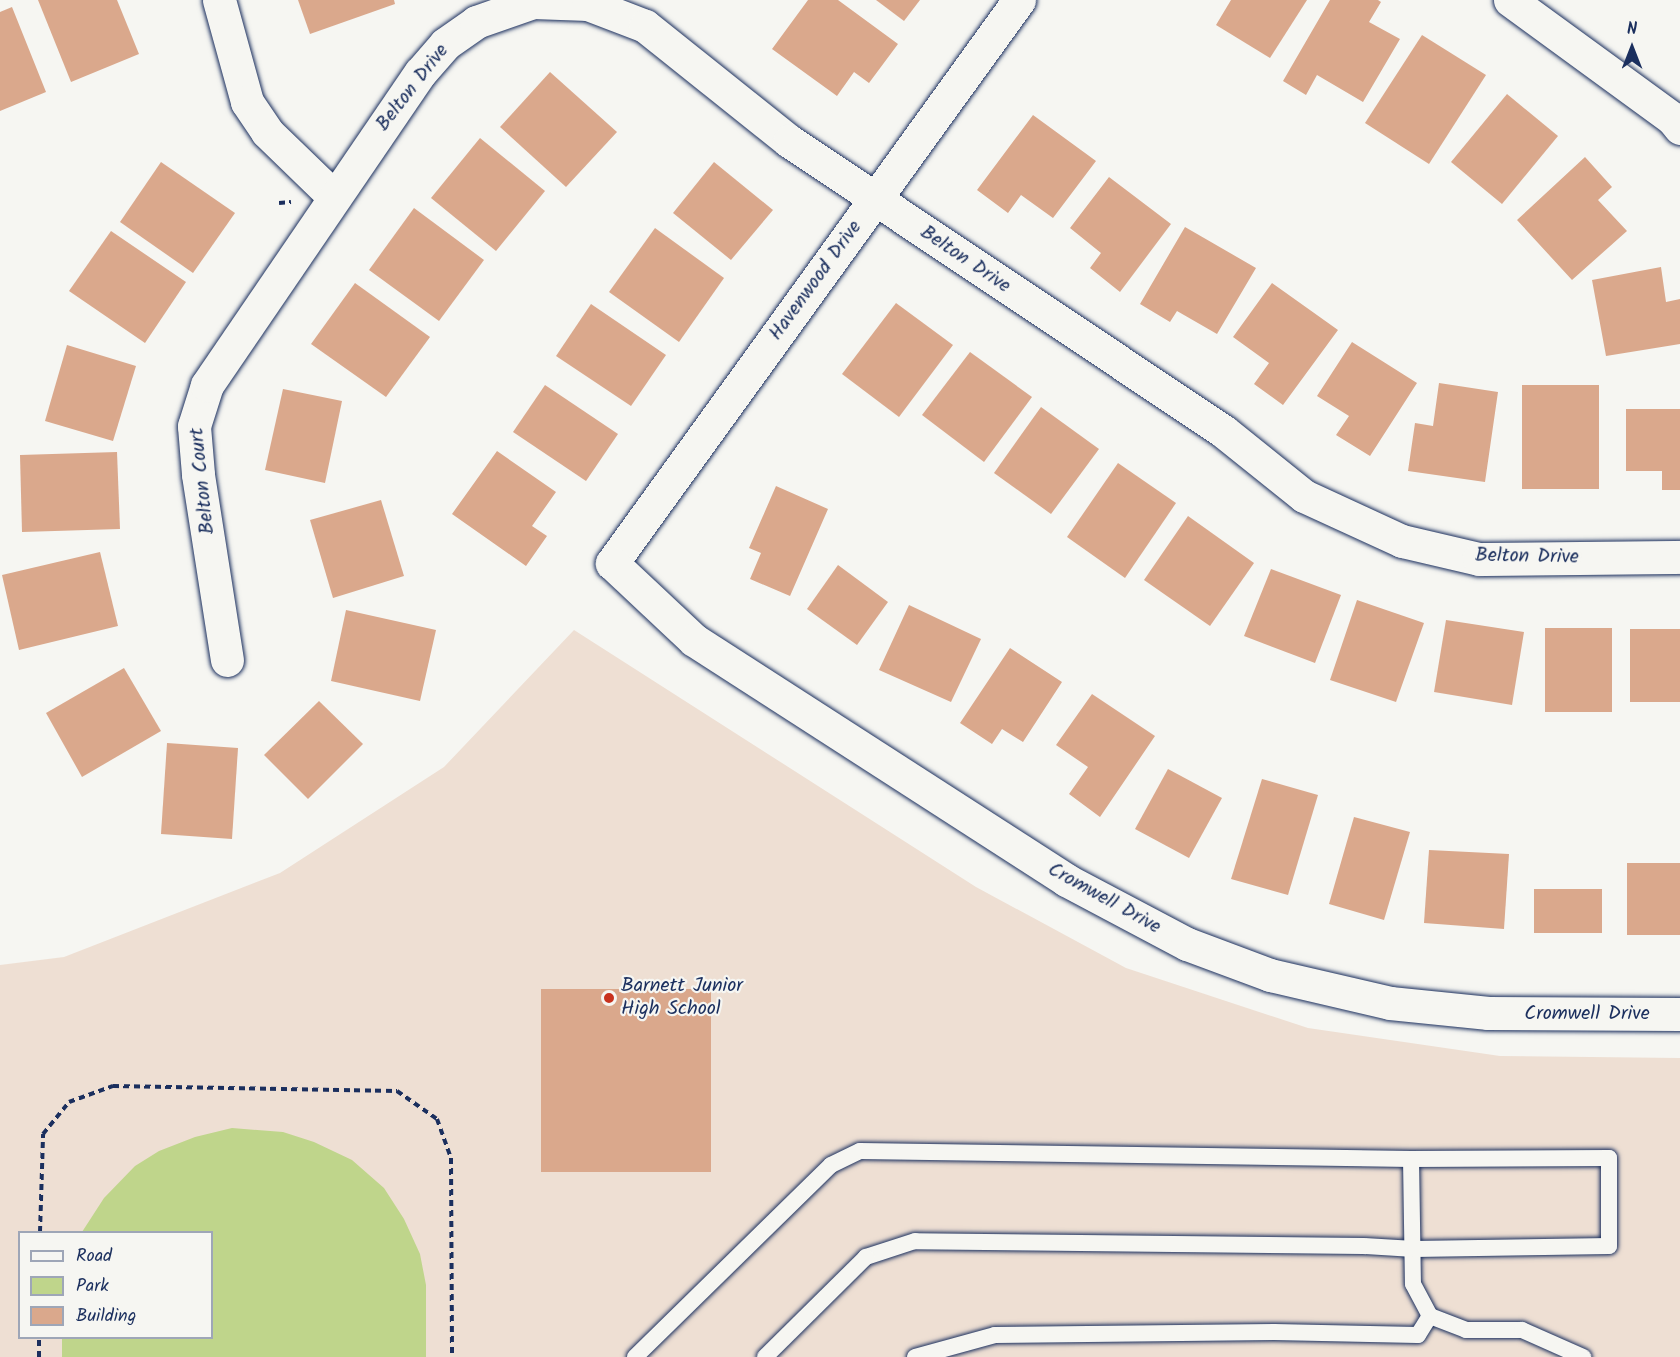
<!DOCTYPE html>
<html>
<head>
<meta charset="utf-8">
<style>
	body { margin:0 }
	#map { position:relative; width:1680px; height:1357px; overflow:hidden; background:#f6f6f2; font-family:Kalam,sans-serif }
	div>[style] { position:absolute }
	.built>* { inset:0; background:#eedfd3 }
	.green>* { inset:0; background:#bfd58b }
	.building>* { inset:0; background:#daa88c }
	.path>* { height:4px; margin-top:-2px; transform-origin:0; background:repeating-linear-gradient(90deg,#1b2f5e 0 6px,transparent 0 10.5px) }
	.roads { filter:drop-shadow(0 0 2px #1b2f5e) drop-shadow(0 0 2px #1b2f5e) }
	.service>* { height:16px; margin:-8px; padding:0 8px; transform-origin:8px; border-radius:8px; background:#f6f6f2 }
	.minor>* { height:33px; margin:-16.5px; padding:0 16.5px; transform-origin:16.5px; border-radius:16.5px; background:#f6f6f2 }
	.dots>* { width:16px; height:16px; translate:-50% -50%; box-sizing:border-box; border:3px solid #f6f6f2; border-radius:50% }
	span { translate:-50% -50%; white-space:nowrap; text-align:center; line-height:1.15; -webkit-text-stroke:4.5px #f6f6f2; paint-order:stroke }
	.street-label { font-size:20px; color:#1b2f5e }
	.poi-label { font-size:20px; color:#1b2f5e }
	.left { translate:0 -50%; text-align:left }
	.legend { position:absolute; left:18px; top:1231px; width:195px; height:108px; box-sizing:border-box; background:#f6f6f2; border:2px solid #9ea6b7; margin:0; padding:8px 10px; list-style:none; font-size:18px; color:#1b2f5e }
	.legend li { display:flex; align-items:center; gap:12px; height:30px }
	.legend b { width:30px; border:2px solid #9ea6b7 }
	.north { position:absolute; left:1602px; top:18px; width:60px; height:60px; -webkit-text-stroke:4px #f6f6f2; paint-order:stroke; rotate:0deg; font-size:16px; font-weight:700; line-height:24px; text-align:center; color:#1b2f5e }
	.north::after { content:''; display:block; margin:auto; width:21px; height:27px; background:#1b2f5e; clip-path:polygon(50% 0,100% 100%,50% 72%,0 100%) }
</style>
</head>
<body>
<div id="map">
	<div class="built">
		<div style="clip-path:polygon(evenodd,574px 630px,976px 887px,1126px 968px,1308px 1028px,1500px 1056px,1680px 1058px,1680px 1357px,0 1357px,0 965px,64px 957px,280px 873px,444px 767px,574px 630px,20px 1232px,212px 1232px,212px 1338px,20px 1338px,20px 1232px)"></div>
	</div>
	<div class="green">
		<div style="clip-path:polygon(232px 1128px,283px 1132px,314px 1142px,352px 1160px,384px 1188px,404px 1219px,420px 1254px,426px 1285px,426px 1357px,62px 1357px,62px 1338px,212px 1338px,212px 1232px,82px 1232px,104px 1198px,135px 1166px,159px 1151px,195px 1137px)"></div>
	</div>
	<div class="building">
		<div style="clip-path:polygon(38px 0,117px 0,139px 54px,71px 82px)"></div>
		<div style="clip-path:polygon(298px 0,394px 0,395px 4px,310px 34px)"></div>
		<div style="clip-path:polygon(808px 0,838px 0,898px 44px,869px 83px,854px 72px,837px 96px,772px 49px)"></div>
		<div style="clip-path:polygon(876px 0,920px 0,904px 21px)"></div>
		<div style="clip-path:polygon(1231px 0,1307px 0,1270px 58px,1216px 25px)"></div>
		<div style="clip-path:polygon(1330px 0,1378px 0,1381px 2px,1369px 22px,1400px 39px,1363px 102px,1317px 75px,1306px 95px,1283px 81px)"></div>
		<div style="clip-path:polygon(12px 7px,46px 92px,0 111px,0 12px)"></div>
		<div style="clip-path:polygon(1422px 35px,1486px 75px,1429px 164px,1365px 123px)"></div>
		<div style="clip-path:polygon(550px 72px,617px 132px,566px 187px,500px 127px)"></div>
		<div style="clip-path:polygon(1507px 94px,1558px 136px,1502px 204px,1451px 162px)"></div>
		<div style="clip-path:polygon(1033px 115px,1096px 161px,1053px 218px,1021px 195px,1008px 213px,977px 190px)"></div>
		<div style="clip-path:polygon(480px 138px,545px 191px,496px 251px,431px 198px)"></div>
		<div style="clip-path:polygon(1585px 157px,1612px 187px,1598px 200px,1627px 231px,1572px 280px,1517px 220px)"></div>
		<div style="clip-path:polygon(161px 162px,235px 213px,193px 273px,120px 222px)"></div>
		<div style="clip-path:polygon(714px 162px,773px 210px,731px 260px,673px 213px)"></div>
		<div style="clip-path:polygon(1109px 177px,1171px 224px,1120px 292px,1090px 268px,1101px 253px,1070px 228px)"></div>
		<div style="clip-path:polygon(414px 208px,484px 260px,439px 321px,369px 270px)"></div>
		<div style="clip-path:polygon(1185px 227px,1256px 268px,1217px 334px,1177px 311px,1170px 322px,1140px 304px)"></div>
		<div style="clip-path:polygon(655px 228px,724px 278px,679px 342px,609px 292px)"></div>
		<div style="clip-path:polygon(111px 231px,186px 282px,145px 343px,69px 291px)"></div>
		<div style="clip-path:polygon(1661px 267px,1666px 302px,1680px 299px,1680px 344px,1606px 356px,1592px 280px)"></div>
		<div style="clip-path:polygon(355px 283px,430px 337px,386px 397px,311px 344px)"></div>
		<div style="clip-path:polygon(1272px 283px,1338px 330px,1283px 405px,1254px 384px,1269px 363px,1233px 337px)"></div>
		<div style="clip-path:polygon(896px 303px,953px 345px,899px 417px,842px 374px)"></div>
		<div style="clip-path:polygon(591px 304px,666px 355px,631px 406px,556px 356px)"></div>
		<div style="clip-path:polygon(1352px 342px,1417px 383px,1370px 456px,1336px 435px,1349px 416px,1317px 396px)"></div>
		<div style="clip-path:polygon(67px 345px,136px 366px,113px 441px,45px 421px)"></div>
		<div style="clip-path:polygon(970px 352px,1032px 397px,984px 462px,922px 415px)"></div>
		<div style="clip-path:polygon(1439px 383px,1498px 392px,1485px 482px,1408px 471px,1415px 423px,1433px 426px)"></div>
		<div style="clip-path:polygon(545px 385px,618px 434px,586px 481px,513px 432px)"></div>
		<div style="clip-path:polygon(1522px 385px,1599px 385px,1599px 489px,1522px 489px)"></div>
		<div style="clip-path:polygon(283px 389px,342px 401px,325px 483px,265px 470px)"></div>
		<div style="clip-path:polygon(1041px 407px,1099px 449px,1051px 514px,994px 473px)"></div>
		<div style="clip-path:polygon(1626px 409px,1680px 409px,1680px 490px,1662px 490px,1662px 471px,1626px 471px)"></div>
		<div style="clip-path:polygon(497px 451px,556px 492px,532px 526px,547px 536px,526px 566px,452px 514px)"></div>
		<div style="clip-path:polygon(117px 452px,120px 529px,22px 532px,20px 455px)"></div>
		<div style="clip-path:polygon(1118px 463px,1176px 503px,1125px 578px,1067px 537px)"></div>
		<div style="clip-path:polygon(776px 486px,828px 509px,790px 596px,750px 579px,761px 553px,749px 548px)"></div>
		<div style="clip-path:polygon(381px 500px,404px 576px,333px 598px,310px 520px)"></div>
		<div style="clip-path:polygon(1188px 516px,1254px 563px,1210px 626px,1144px 580px)"></div>
		<div style="clip-path:polygon(100px 552px,118px 626px,19px 650px,2px 575px)"></div>
		<div style="clip-path:polygon(838px 565px,888px 602px,857px 645px,807px 609px)"></div>
		<div style="clip-path:polygon(1271px 569px,1341px 595px,1315px 663px,1244px 636px)"></div>
		<div style="clip-path:polygon(1357px 600px,1424px 623px,1396px 702px,1330px 680px)"></div>
		<div style="clip-path:polygon(909px 605px,981px 639px,951px 702px,879px 670px)"></div>
		<div style="clip-path:polygon(346px 610px,436px 630px,420px 701px,331px 681px)"></div>
		<div style="clip-path:polygon(1446px 620px,1524px 632px,1512px 705px,1434px 692px)"></div>
		<div style="clip-path:polygon(1545px 628px,1612px 628px,1612px 712px,1545px 712px)"></div>
		<div style="clip-path:polygon(1630px 629px,1680px 629px,1680px 702px,1630px 702px)"></div>
		<div style="clip-path:polygon(1010px 648px,1062px 682px,1023px 742px,1002px 729px,992px 744px,960px 723px)"></div>
		<div style="clip-path:polygon(124px 668px,161px 731px,82px 777px,46px 713px)"></div>
		<div style="clip-path:polygon(1092px 694px,1155px 736px,1100px 817px,1069px 794px,1088px 767px,1056px 745px)"></div>
		<div style="clip-path:polygon(319px 701px,363px 744px,308px 799px,264px 755px)"></div>
		<div style="clip-path:polygon(167px 743px,238px 748px,232px 839px,161px 834px)"></div>
		<div style="clip-path:polygon(1168px 769px,1222px 798px,1189px 858px,1135px 829px)"></div>
		<div style="clip-path:polygon(1262px 779px,1318px 795px,1288px 895px,1231px 879px)"></div>
		<div style="clip-path:polygon(1354px 817px,1410px 832px,1384px 920px,1329px 904px)"></div>
		<div style="clip-path:polygon(1429px 850px,1509px 854px,1504px 929px,1424px 923px)"></div>
		<div style="clip-path:polygon(1627px 863px,1680px 863px,1680px 935px,1627px 935px)"></div>
		<div style="clip-path:polygon(1534px 889px,1602px 889px,1602px 933px,1534px 933px)"></div>
		<div style="clip-path:polygon(541px 989px,711px 989px,711px 1172px,541px 1172px)"></div>
	</div>
	<div class="path">
		<div style="left:279px;top:203px;width:12px;rotate:-5deg"></div>
		<div style="left:40px;top:1232px;width:98px;rotate:-88.2deg"></div>
		<div style="left:43px;top:1134px;width:41px;rotate:-50.9deg"></div>
		<div style="left:69px;top:1102px;width:47px;rotate:-20deg"></div>
		<div style="left:113px;top:1086px;width:284px;rotate:1deg"></div>
		<div style="left:397px;top:1091px;width:49px;rotate:35deg"></div>
		<div style="left:437px;top:1119px;width:41px;rotate:70.3deg"></div>
		<div style="left:451px;top:1158px;width:199px;rotate:89.7deg"></div>
		<div style="left:39px;top:1357px;width:19px;rotate:-90deg"></div>
	</div>
	<div class="roads">
		<div class="service">
			<div style="left:1411px;top:1159px;width:125px;rotate:89.1deg"></div>
			<div style="left:1413px;top:1284px;width:36px;rotate:62deg"></div>
			<div style="left:1430px;top:1316px;width:39px;rotate:21deg"></div>
			<div style="left:1466px;top:1330px;width:56px"></div>
			<div style="left:1522px;top:1330px;width:67px;rotate:23.9deg"></div>
			<div style="left:635px;top:1357px;width:274px;rotate:-44.4deg"></div>
			<div style="left:831px;top:1165px;width:32px;rotate:-26deg"></div>
			<div style="left:860px;top:1151px;width:551px;rotate:0.83deg"></div>
			<div style="left:1411px;top:1159px;width:198px;rotate:-0.3deg"></div>
			<div style="left:1609px;top:1158px;width:88px;rotate:90deg"></div>
			<div style="left:1609px;top:1246px;width:195px;rotate:179.1deg"></div>
			<div style="left:1414px;top:1249px;width:51px;rotate:-176.6deg"></div>
			<div style="left:1363px;top:1246px;width:448px;rotate:-179.4deg"></div>
			<div style="left:915px;top:1241px;width:52px;rotate:161.9deg"></div>
			<div style="left:866px;top:1257px;width:142px;rotate:135.3deg"></div>
			<div style="left:915px;top:1357px;width:83px;rotate:-15.4deg"></div>
			<div style="left:995px;top:1335px;width:279px;rotate:-0.6deg"></div>
			<div style="left:1274px;top:1332px;width:144px;rotate:1.2deg"></div>
			<div style="left:1418px;top:1335px;width:22px;rotate:-58deg"></div>
		</div>
		<div class="minor">
			<div style="left:219px;top:0;width:106px;rotate:74.6deg"></div>
			<div style="left:247px;top:102px;width:36px;rotate:56deg"></div>
			<div style="left:267px;top:132px;width:93px;rotate:44.1deg"></div>
			<div style="left:1019px;top:0;width:695px;rotate:125.86deg"></div>
			<div style="left:612px;top:563px;width:112px;rotate:43.2deg"></div>
			<div style="left:694px;top:640px;width:443px;rotate:32.8deg"></div>
			<div style="left:1066px;top:880px;width:137px;rotate:27.9deg"></div>
			<div style="left:1187px;top:944px;width:89px;rotate:20.5deg"></div>
			<div style="left:1270px;top:975px;width:123px;rotate:13.1deg"></div>
			<div style="left:1390px;top:1003px;width:99px;rotate:5.8deg"></div>
			<div style="left:1488px;top:1013px;width:192px;rotate:0.3deg"></div>
			<div style="left:1510px;top:0;width:200px;rotate:36.1deg"></div>
			<div style="left:1672px;top:118px;width:13px;rotate:51deg"></div>
			<div style="left:227px;top:660px;width:188px;rotate:-98.9deg"></div>
			<div style="left:198px;top:474px;width:48px;rotate:-94.8deg"></div>
			<div style="left:194px;top:426px;width:43px;rotate:-72.4deg"></div>
			<div style="left:207px;top:385px;width:378px;rotate:-55.7deg"></div>
			<div style="left:420px;top:73px;width:38px;rotate:-49deg"></div>
			<div style="left:445px;top:44px;width:38px;rotate:-35deg"></div>
			<div style="left:476px;top:22px;width:60px;rotate:-19.3deg"></div>
			<div style="left:533px;top:2px;width:55px;rotate:2.1deg"></div>
			<div style="left:588px;top:4px;width:61px;rotate:21.1deg"></div>
			<div style="left:645px;top:26px;width:184px;rotate:38.6deg"></div>
			<div style="left:789px;top:141px;width:522px;rotate:33.75deg"></div>
			<div style="left:1223px;top:431px;width:104px;rotate:38.7deg"></div>
			<div style="left:1304px;top:496px;width:108px;rotate:24.7deg"></div>
			<div style="left:1402px;top:541px;width:79px;rotate:13.2deg"></div>
			<div style="left:1479px;top:559px;width:201px;rotate:-0.6deg"></div>
		</div>
	</div>
	<div class="dots">
		<div style="left:609px;top:998px;background:#c8321e"></div>
	</div>
	<div class="street-label">
		<span style="left:413px;top:88px;rotate:-52deg">Belton Drive</span>
		<span style="left:965px;top:260px;rotate:34deg">Belton Drive</span>
		<span style="left:816px;top:281px;rotate:-54deg">Havenwood Drive</span>
		<span style="left:203px;top:481px;rotate:-96deg">Belton Court</span>
		<span style="left:1527px;top:557px;rotate:1deg">Belton Drive</span>
		<span style="left:1104px;top:899px;rotate:29deg">Cromwell Drive</span>
		<span style="left:1587px;top:1014px">Cromwell Drive</span>
	</div>
	<div class="poi-label">
		<span class="left" style="left:621px;top:998px">Barnett Junior<br>High School</span>
	</div>
	<ul class="legend">
	<li><b style="height:8px;background:#f6f6f2"></b>Road</li>
	<li><b style="height:16px;background:#bfd58b"></b>Park</li>
	<li><b style="height:16px;background:#daa88c"></b>Building</li>
	</ul>
	<div class="north">N</div>
</div>
</body>
</html>
